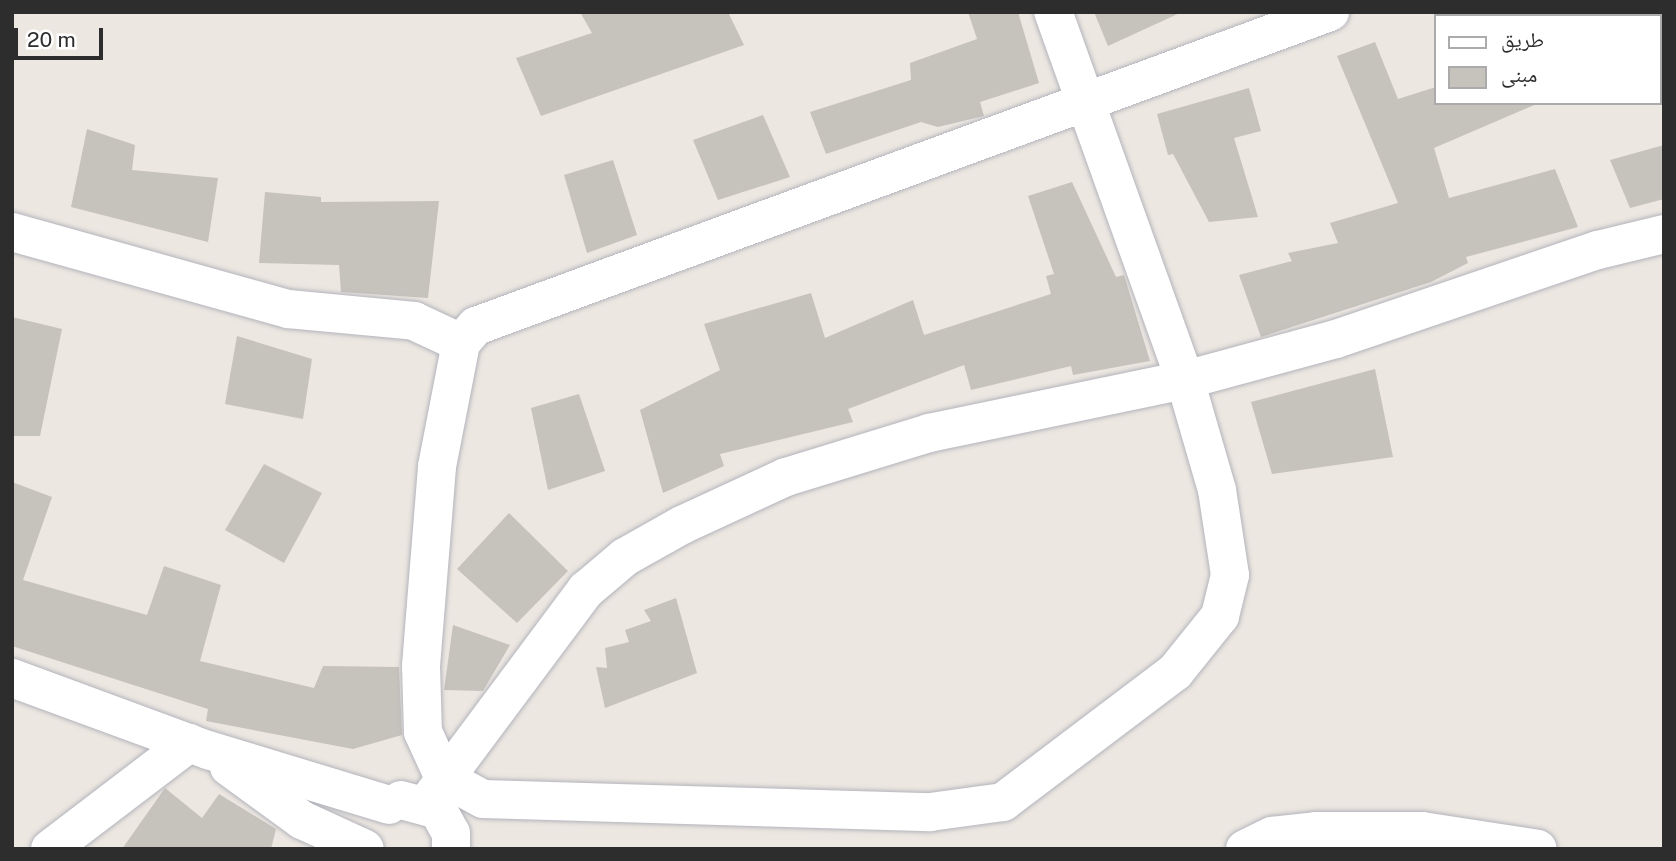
<!DOCTYPE html>
<html>
<head>
<meta charset="utf-8">
<style>
	body { margin:0 }
	#map { position:relative; width:1676px; height:861px; overflow:hidden; background:#ede7e1; font-family:"Public Sans","Noto Naskh Arabic",sans-serif }
	div>[style] { position:absolute }
	.building>* { inset:0; background:#c6c2bc }
	.roads { filter:drop-shadow(0 0 2px #b2b4bc) drop-shadow(0 0 2px #b2b4bc) }
	.minor>* { height:38px; margin:-19px; padding:0 19px; transform-origin:19px; border-radius:19px; background:#fff }
	span { translate:-50% -50%; white-space:nowrap; text-align:center; line-height:1.15; -webkit-text-stroke:7px #fff; paint-order:stroke }
	.frame { position:absolute; inset:0; border:14px solid #2d2d2d; pointer-events:none }
	.legend { position:absolute; left:1434px; top:14px; width:228px; height:91px; box-sizing:border-box; background:#fff; border:2px solid #ababab; margin:0; padding:9px 12px; list-style:none; font-size:21px; color:#2d2d2d }
	.legend li { display:flex; align-items:center; gap:14px; height:35px }
	.legend b { width:35px; border:2px solid #ababab }
	.scale { position:absolute; left:14px; top:28px; width:89px; height:32px; box-sizing:border-box; border:4px solid #2d2d2d; border-top:0; padding-left:9px; font-size:21px; line-height:24px; white-space:nowrap; color:#2d2d2d; -webkit-text-stroke:5px #fff; paint-order:stroke }
</style>
</head>
<body>
<div id="map">
	<div class="building">
		<div style="clip-path:polygon(580px 12px,728px 12px,744px 45px,541px 116px,516px 58px,592px 33px)"></div>
		<div style="clip-path:polygon(968px 12px,1018px 12px,1039px 83px,980px 102px,984px 116px,938px 127px,921px 122px,826px 154px,810px 112px,911px 80px,910px 63px,977px 39px)"></div>
		<div style="clip-path:polygon(1094px 12px,1182px 12px,1108px 46px)"></div>
		<div style="clip-path:polygon(1375px 42px,1398px 99px,1436px 87px,1436px 103px,1539px 103px,1434px 148px,1449px 198px,1555px 169px,1578px 227px,1466px 257px,1468px 263px,1431px 282px,1261px 337px,1239px 275px,1292px 261px,1288px 253px,1338px 243px,1330px 223px,1398px 203px,1337px 56px)"></div>
		<div style="clip-path:polygon(1249px 88px,1261px 131px,1234px 138px,1258px 217px,1209px 222px,1173px 154px,1168px 155px,1157px 114px)"></div>
		<div style="clip-path:polygon(763px 115px,790px 177px,718px 200px,693px 140px)"></div>
		<div style="clip-path:polygon(87px 129px,135px 145px,132px 170px,218px 178px,208px 242px,71px 207px)"></div>
		<div style="clip-path:polygon(1664px 145px,1664px 199px,1630px 208px,1610px 160px)"></div>
		<div style="clip-path:polygon(613px 160px,637px 235px,587px 253px,564px 175px)"></div>
		<div style="clip-path:polygon(1072px 182px,1116px 277px,1124px 275px,1150px 361px,1073px 375px,1071px 366px,971px 390px,964px 365px,848px 409px,853px 422px,720px 454px,724px 466px,663px 493px,640px 410px,720px 370px,704px 324px,811px 293px,825px 338px,913px 300px,924px 335px,1051px 294px,1046px 276px,1054px 274px,1028px 196px)"></div>
		<div style="clip-path:polygon(265px 192px,321px 197px,321px 202px,439px 201px,428px 298px,341px 292px,339px 265px,259px 263px)"></div>
		<div style="clip-path:polygon(12px 317px,62px 329px,40px 436px,12px 436px)"></div>
		<div style="clip-path:polygon(237px 336px,312px 359px,303px 419px,225px 404px)"></div>
		<div style="clip-path:polygon(1375px 369px,1393px 457px,1272px 474px,1251px 402px)"></div>
		<div style="clip-path:polygon(579px 394px,605px 471px,548px 490px,531px 408px)"></div>
		<div style="clip-path:polygon(264px 464px,322px 493px,284px 563px,225px 530px)"></div>
		<div style="clip-path:polygon(12px 482px,52px 497px,23px 580px,147px 615px,164px 566px,221px 585px,200px 661px,314px 688px,323px 666px,399px 667px,402px 735px,353px 749px,206px 721px,208px 709px,12px 646px)"></div>
		<div style="clip-path:polygon(509px 513px,568px 571px,517px 623px,457px 569px)"></div>
		<div style="clip-path:polygon(676px 598px,697px 673px,605px 708px,596px 667px,607px 668px,605px 648px,629px 642px,625px 630px,651px 621px,644px 610px)"></div>
		<div style="clip-path:polygon(453px 625px,510px 645px,483px 691px,444px 690px)"></div>
		<div style="clip-path:polygon(165px 788px,202px 818px,219px 794px,276px 829px,271px 849px,122px 849px)"></div>
	</div>
	<div class="roads">
		<div class="minor">
			<div style="left:12px;top:232px;width:287px;rotate:15.6deg"></div>
			<div style="left:288px;top:309px;width:127px;rotate:5.4deg"></div>
			<div style="left:414px;top:321px;width:52px;rotate:25.1deg"></div>
			<div style="left:461px;top:343px;width:23px;rotate:-49deg"></div>
			<div style="left:476px;top:326px;width:910px;rotate:-20.19deg"></div>
			<div style="left:461px;top:343px;width:126px;rotate:101deg"></div>
			<div style="left:437px;top:467px;width:200px;rotate:94.6deg"></div>
			<div style="left:421px;top:666px;width:66px;rotate:88.3deg"></div>
			<div style="left:423px;top:732px;width:51px;rotate:65.5deg"></div>
			<div style="left:444px;top:778px;width:44px;rotate:28.3deg"></div>
			<div style="left:483px;top:799px;width:447px;rotate:1.7deg"></div>
			<div style="left:930px;top:812px;width:74px;rotate:-7.8deg"></div>
			<div style="left:1003px;top:802px;width:216px;rotate:-37.1deg"></div>
			<div style="left:1175px;top:672px;width:72px;rotate:-51.2deg"></div>
			<div style="left:1220px;top:616px;width:42px;rotate:-76.3deg"></div>
			<div style="left:1230px;top:575px;width:86px;rotate:-98.7deg"></div>
			<div style="left:1217px;top:490px;width:115px;rotate:-106.2deg"></div>
			<div style="left:1185px;top:380px;width:391px;rotate:-109.7deg"></div>
			<div style="left:12px;top:678px;width:209px;rotate:20.2deg"></div>
			<div style="left:208px;top:750px;width:189px;rotate:16.9deg"></div>
			<div style="left:229px;top:767px;width:90px;rotate:36deg"></div>
			<div style="left:302px;top:820px;width:69px;rotate:24.7deg"></div>
			<div style="left:401px;top:800px;width:38px;rotate:15deg"></div>
			<div style="left:438px;top:810px;width:26px;rotate:61deg"></div>
			<div style="left:451px;top:833px;width:16px;rotate:90deg"></div>
			<div style="left:427px;top:803px;width:266px;rotate:-53.3deg"></div>
			<div style="left:586px;top:590px;width:51px;rotate:-40.2deg"></div>
			<div style="left:625px;top:557px;width:65px;rotate:-29.3deg"></div>
			<div style="left:682px;top:525px;width:115px;rotate:-24.8deg"></div>
			<div style="left:786px;top:477px;width:150px;rotate:-17.1deg"></div>
			<div style="left:929px;top:433px;width:261px;rotate:-11.7deg"></div>
			<div style="left:1185px;top:380px;width:156px;rotate:-15.2deg"></div>
			<div style="left:1336px;top:339px;width:277px;rotate:-18.8deg"></div>
			<div style="left:1598px;top:250px;width:68px;rotate:-13.6deg"></div>
			<div style="left:50px;top:849px;width:175px;rotate:-37.3deg"></div>
			<div style="left:1245px;top:849px;width:30px;rotate:-26deg"></div>
			<div style="left:1272px;top:836px;width:44px;rotate:-6.5deg"></div>
			<div style="left:1316px;top:831px;width:106px"></div>
			<div style="left:1422px;top:831px;width:117px;rotate:8.8deg"></div>
		</div>
	</div>
	<div class="frame"></div>
	<ul class="legend">
	<li><b style="height:9px;background:#fff"></b>طريق</li>
	<li><b style="height:19px;background:#c6c2bc"></b>مبنى</li>
	</ul>
	<div class="scale">20 m</div>
</div>
</body>
</html>
